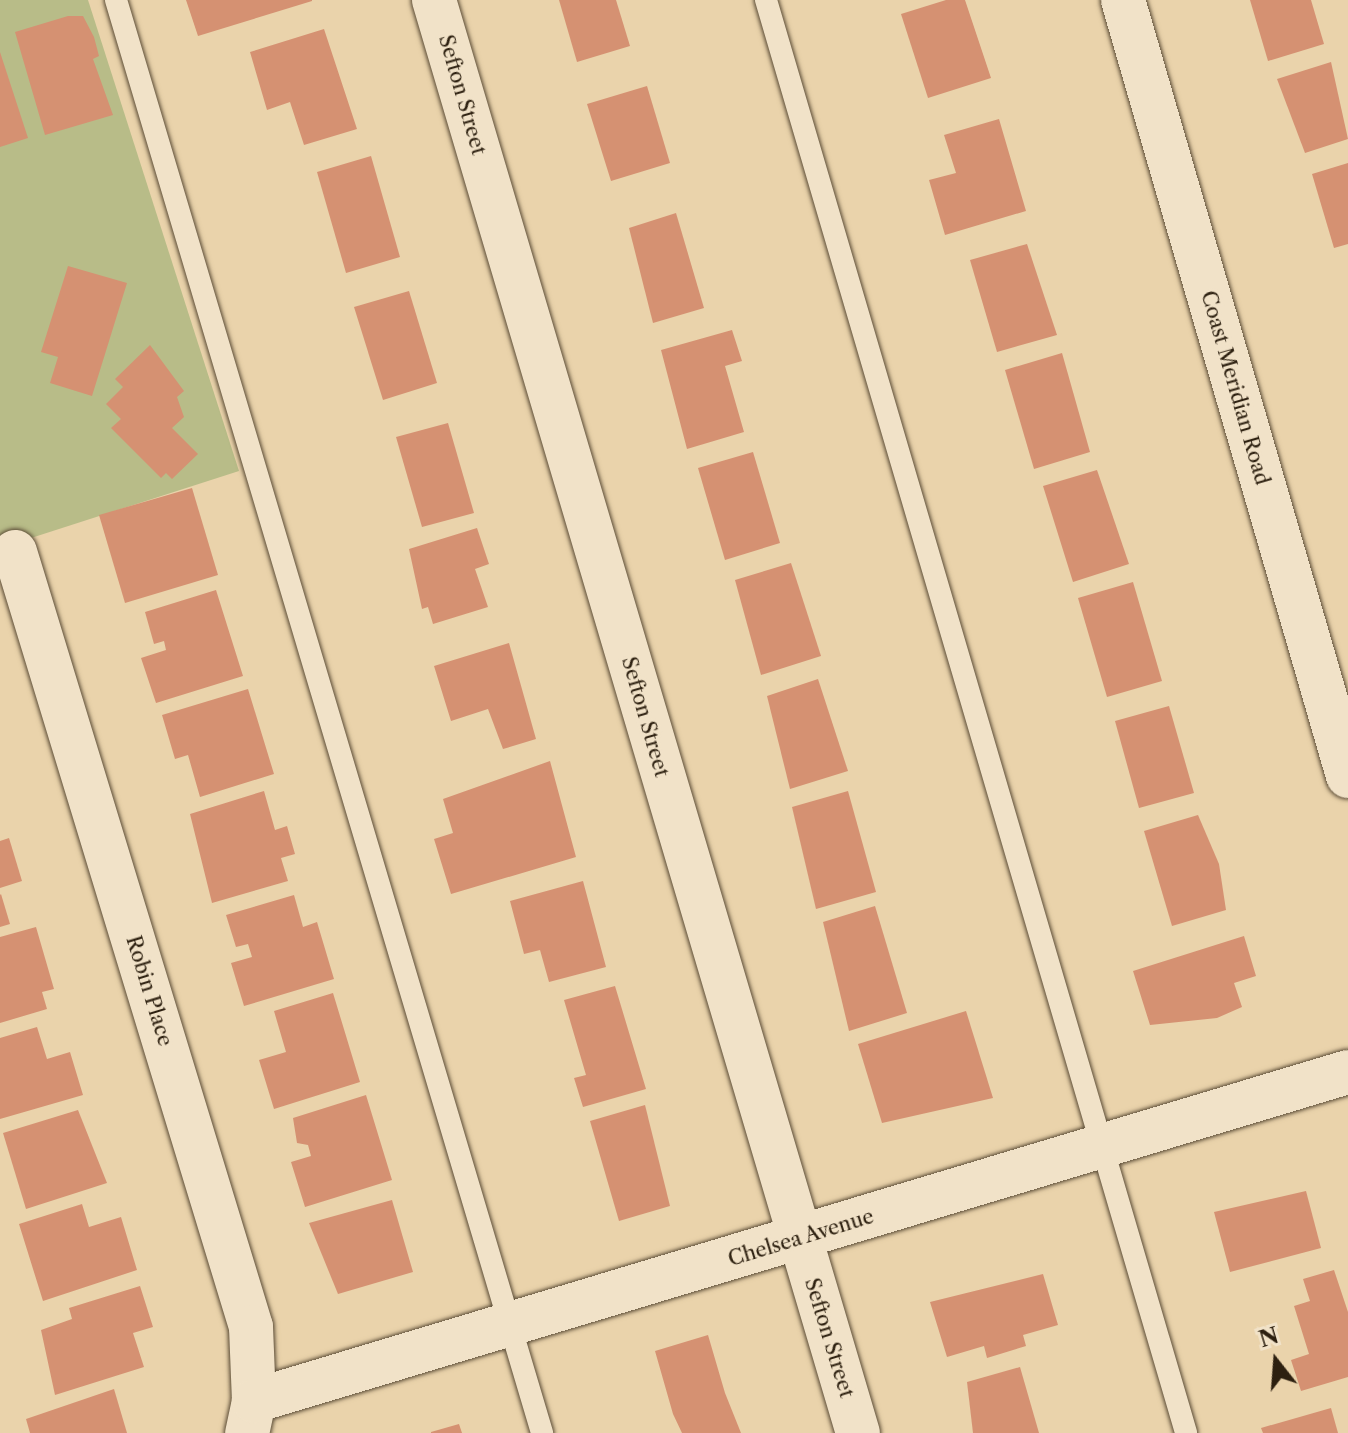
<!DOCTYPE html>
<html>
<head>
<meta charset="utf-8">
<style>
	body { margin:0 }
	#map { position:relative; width:1348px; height:1433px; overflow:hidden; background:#ead3ab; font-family:"Libre Caslon Text",serif }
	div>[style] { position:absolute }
	.green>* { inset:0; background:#b8bc88 }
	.building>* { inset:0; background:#d59172 }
	.roads { filter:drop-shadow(0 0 2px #5c4d37) drop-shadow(0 0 2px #5c4d37) }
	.service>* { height:22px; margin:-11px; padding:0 11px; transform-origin:11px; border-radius:11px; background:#f1e2c8 }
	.minor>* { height:44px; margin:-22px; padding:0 22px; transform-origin:22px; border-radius:22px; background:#f1e2c8 }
	.secondary>* { height:44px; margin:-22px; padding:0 22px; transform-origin:22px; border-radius:22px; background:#f1e2c8 }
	span { translate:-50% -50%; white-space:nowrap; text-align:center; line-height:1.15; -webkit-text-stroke:6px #f1e2c8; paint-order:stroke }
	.street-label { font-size:20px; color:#2d2010 }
	.north { position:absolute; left:1236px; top:1321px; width:80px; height:80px; -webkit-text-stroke:6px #f1e2c8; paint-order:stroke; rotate:343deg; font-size:22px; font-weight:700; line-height:32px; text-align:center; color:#2d2010 }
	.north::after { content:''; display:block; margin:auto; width:28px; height:36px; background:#2d2010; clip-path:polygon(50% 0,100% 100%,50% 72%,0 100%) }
</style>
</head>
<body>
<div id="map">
	<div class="green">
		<div style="clip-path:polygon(0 0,88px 0,239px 471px,0 548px)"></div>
	</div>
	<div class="building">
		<div style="clip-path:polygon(186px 0,312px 0,312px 1px,198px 36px)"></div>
		<div style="clip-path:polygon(559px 0,616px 0,630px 46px,577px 62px)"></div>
		<div style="clip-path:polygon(946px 0,965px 0,991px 78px,928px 98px,901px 14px)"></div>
		<div style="clip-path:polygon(1250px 0,1311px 0,1324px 44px,1268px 61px)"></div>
		<div style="clip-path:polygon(68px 16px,83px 16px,94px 37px,99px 56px,93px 59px,113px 115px,45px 135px,15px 32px)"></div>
		<div style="clip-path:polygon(324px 29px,357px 129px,304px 145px,290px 102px,267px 110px,250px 52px)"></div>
		<div style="clip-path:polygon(0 52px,28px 138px,0 147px)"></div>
		<div style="clip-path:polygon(1331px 62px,1348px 139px,1305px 153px,1277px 79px)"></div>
		<div style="clip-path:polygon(647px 86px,670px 163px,611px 181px,587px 104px)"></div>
		<div style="clip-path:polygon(999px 119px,1026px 211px,945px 235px,929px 180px,956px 173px,944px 135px)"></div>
		<div style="clip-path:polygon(371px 156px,400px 257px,346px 273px,317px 172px)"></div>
		<div style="clip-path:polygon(1348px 163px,1348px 244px,1334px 248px,1312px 174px)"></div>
		<div style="clip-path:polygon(676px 213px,704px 308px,653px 323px,629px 228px)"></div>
		<div style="clip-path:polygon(1027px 244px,1057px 335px,997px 352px,970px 260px)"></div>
		<div style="clip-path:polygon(68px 266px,127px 283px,92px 396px,50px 383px,58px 357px,41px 352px)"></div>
		<div style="clip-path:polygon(409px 291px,437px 383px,383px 400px,354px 307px)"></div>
		<div style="clip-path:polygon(732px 330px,742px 361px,725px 366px,744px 432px,687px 449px,661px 350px)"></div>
		<div style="clip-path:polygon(150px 345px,184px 391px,177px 397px,184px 417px,172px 428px,198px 454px,172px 479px,166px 473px,161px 478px,111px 428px,121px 419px,106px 404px,123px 387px,115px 379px)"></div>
		<div style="clip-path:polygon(1062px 353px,1090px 452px,1034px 469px,1005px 370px)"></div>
		<div style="clip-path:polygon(448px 423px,474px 513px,422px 527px,396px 437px)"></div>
		<div style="clip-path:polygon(753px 452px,780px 543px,725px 560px,698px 468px)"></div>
		<div style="clip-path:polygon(1097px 470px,1129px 564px,1073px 582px,1043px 486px)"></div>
		<div style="clip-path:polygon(192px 488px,218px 575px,125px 603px,99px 515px)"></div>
		<div style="clip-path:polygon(477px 528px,489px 564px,475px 569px,488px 607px,433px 624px,428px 607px,422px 609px,409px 549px)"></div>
		<div style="clip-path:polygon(791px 563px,821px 656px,761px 675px,735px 580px)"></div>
		<div style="clip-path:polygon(1133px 582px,1162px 681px,1107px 697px,1078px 598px)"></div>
		<div style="clip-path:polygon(216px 590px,243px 676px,156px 703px,141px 658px,166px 650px,164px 641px,154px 644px,145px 612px)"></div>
		<div style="clip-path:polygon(509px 643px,536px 739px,503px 749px,488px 709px,451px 721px,434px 666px)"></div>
		<div style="clip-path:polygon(818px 679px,848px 771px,790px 789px,767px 696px)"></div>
		<div style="clip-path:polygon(248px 689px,274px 774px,200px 797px,188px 755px,175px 759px,162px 715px)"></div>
		<div style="clip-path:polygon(1169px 706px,1194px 793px,1139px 808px,1115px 721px)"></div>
		<div style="clip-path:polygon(550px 761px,576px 857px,451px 894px,434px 839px,453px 833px,443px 799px)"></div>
		<div style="clip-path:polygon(264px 791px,275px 830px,287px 826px,295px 854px,281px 858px,288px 881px,212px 903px,190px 814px)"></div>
		<div style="clip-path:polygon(848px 791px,876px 892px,816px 909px,792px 807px)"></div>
		<div style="clip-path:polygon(1198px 815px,1219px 864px,1226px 910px,1172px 926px,1144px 831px)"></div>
		<div style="clip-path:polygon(9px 838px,22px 881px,0 888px,0 841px)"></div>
		<div style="clip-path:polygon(583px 881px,606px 967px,549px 982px,540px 950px,524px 954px,510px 901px)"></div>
		<div style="clip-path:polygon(1px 894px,10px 924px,0 927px,0 895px)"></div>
		<div style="clip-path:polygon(294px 895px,303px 927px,317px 922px,334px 979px,244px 1006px,231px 963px,252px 957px,248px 944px,236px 947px,226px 915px)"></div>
		<div style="clip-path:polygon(875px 906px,907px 1013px,849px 1031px,823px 922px)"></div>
		<div style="clip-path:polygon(36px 927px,54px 989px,42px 992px,47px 1009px,0 1023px,0 937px)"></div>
		<div style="clip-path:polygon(1244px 936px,1256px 976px,1234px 983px,1242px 1007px,1217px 1018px,1150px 1025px,1133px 971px)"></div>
		<div style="clip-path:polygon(615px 986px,646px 1089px,583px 1107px,574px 1078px,586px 1075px,564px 1000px)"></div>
		<div style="clip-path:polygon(333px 993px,360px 1082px,274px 1109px,259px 1060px,286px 1052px,274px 1011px)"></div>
		<div style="clip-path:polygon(966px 1011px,993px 1098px,882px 1123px,858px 1044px)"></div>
		<div style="clip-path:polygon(37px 1027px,47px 1059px,70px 1052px,83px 1095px,0 1119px,0 1038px)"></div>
		<div style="clip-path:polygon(366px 1095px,392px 1180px,305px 1207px,291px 1162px,311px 1156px,308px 1145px,297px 1143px,293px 1118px)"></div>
		<div style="clip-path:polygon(645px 1105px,670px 1206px,619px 1221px,590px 1121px)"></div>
		<div style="clip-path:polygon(78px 1110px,107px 1183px,26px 1209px,3px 1133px)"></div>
		<div style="clip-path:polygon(1306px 1191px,1321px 1248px,1230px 1272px,1214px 1212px)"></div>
		<div style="clip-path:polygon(392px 1200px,413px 1272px,338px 1294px,309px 1223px)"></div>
		<div style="clip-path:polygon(82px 1204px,89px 1227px,121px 1217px,137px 1270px,43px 1301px,19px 1224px)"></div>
		<div style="clip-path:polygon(1334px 1270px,1348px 1312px,1348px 1377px,1301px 1391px,1291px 1360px,1309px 1354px,1294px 1306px,1310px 1301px,1303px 1279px)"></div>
		<div style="clip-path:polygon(1043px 1274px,1058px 1325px,1023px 1335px,1026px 1346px,987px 1358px,984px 1346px,947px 1357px,930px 1302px)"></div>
		<div style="clip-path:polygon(140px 1286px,153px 1327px,133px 1333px,144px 1367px,55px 1395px,41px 1330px,72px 1319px,69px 1308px)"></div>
		<div style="clip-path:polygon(708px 1335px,725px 1393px,741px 1433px,682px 1433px,673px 1414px,655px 1351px)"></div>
		<div style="clip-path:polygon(1020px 1367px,1039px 1433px,973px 1433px,967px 1382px)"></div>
		<div style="clip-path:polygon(114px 1389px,127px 1433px,30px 1433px,26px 1419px)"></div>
		<div style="clip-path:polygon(1331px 1408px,1338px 1433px,1263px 1433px,1261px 1428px)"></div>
		<div style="clip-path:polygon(459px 1424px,462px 1433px,431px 1433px,431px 1432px)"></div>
	</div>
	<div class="roads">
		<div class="service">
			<div style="left:116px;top:0;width:1495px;rotate:73.44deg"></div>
			<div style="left:766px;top:0;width:1493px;rotate:73.66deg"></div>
		</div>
		<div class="minor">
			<div style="left:434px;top:0;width:1494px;rotate:73.52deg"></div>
			<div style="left:15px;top:552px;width:810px;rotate:73.06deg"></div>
			<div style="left:251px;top:1327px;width:74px;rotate:87.7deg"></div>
			<div style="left:254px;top:1401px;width:33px;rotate:102deg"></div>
			<div style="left:254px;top:1401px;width:1142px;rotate:-16.74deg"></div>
		</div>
		<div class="secondary">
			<div style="left:1123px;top:0;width:808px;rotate:73.83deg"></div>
		</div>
	</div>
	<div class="street-label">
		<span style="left:462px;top:95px;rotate:74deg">Sefton Street</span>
		<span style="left:1235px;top:388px;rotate:74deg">Coast Meridian Road</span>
		<span style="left:645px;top:717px;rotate:74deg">Sefton Street</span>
		<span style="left:149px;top:991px;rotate:73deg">Robin Place</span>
		<span style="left:801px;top:1238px;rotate:-17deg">Chelsea Avenue</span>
		<span style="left:829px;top:1338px;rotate:73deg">Sefton Street</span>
	</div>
	<div class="north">N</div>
</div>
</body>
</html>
